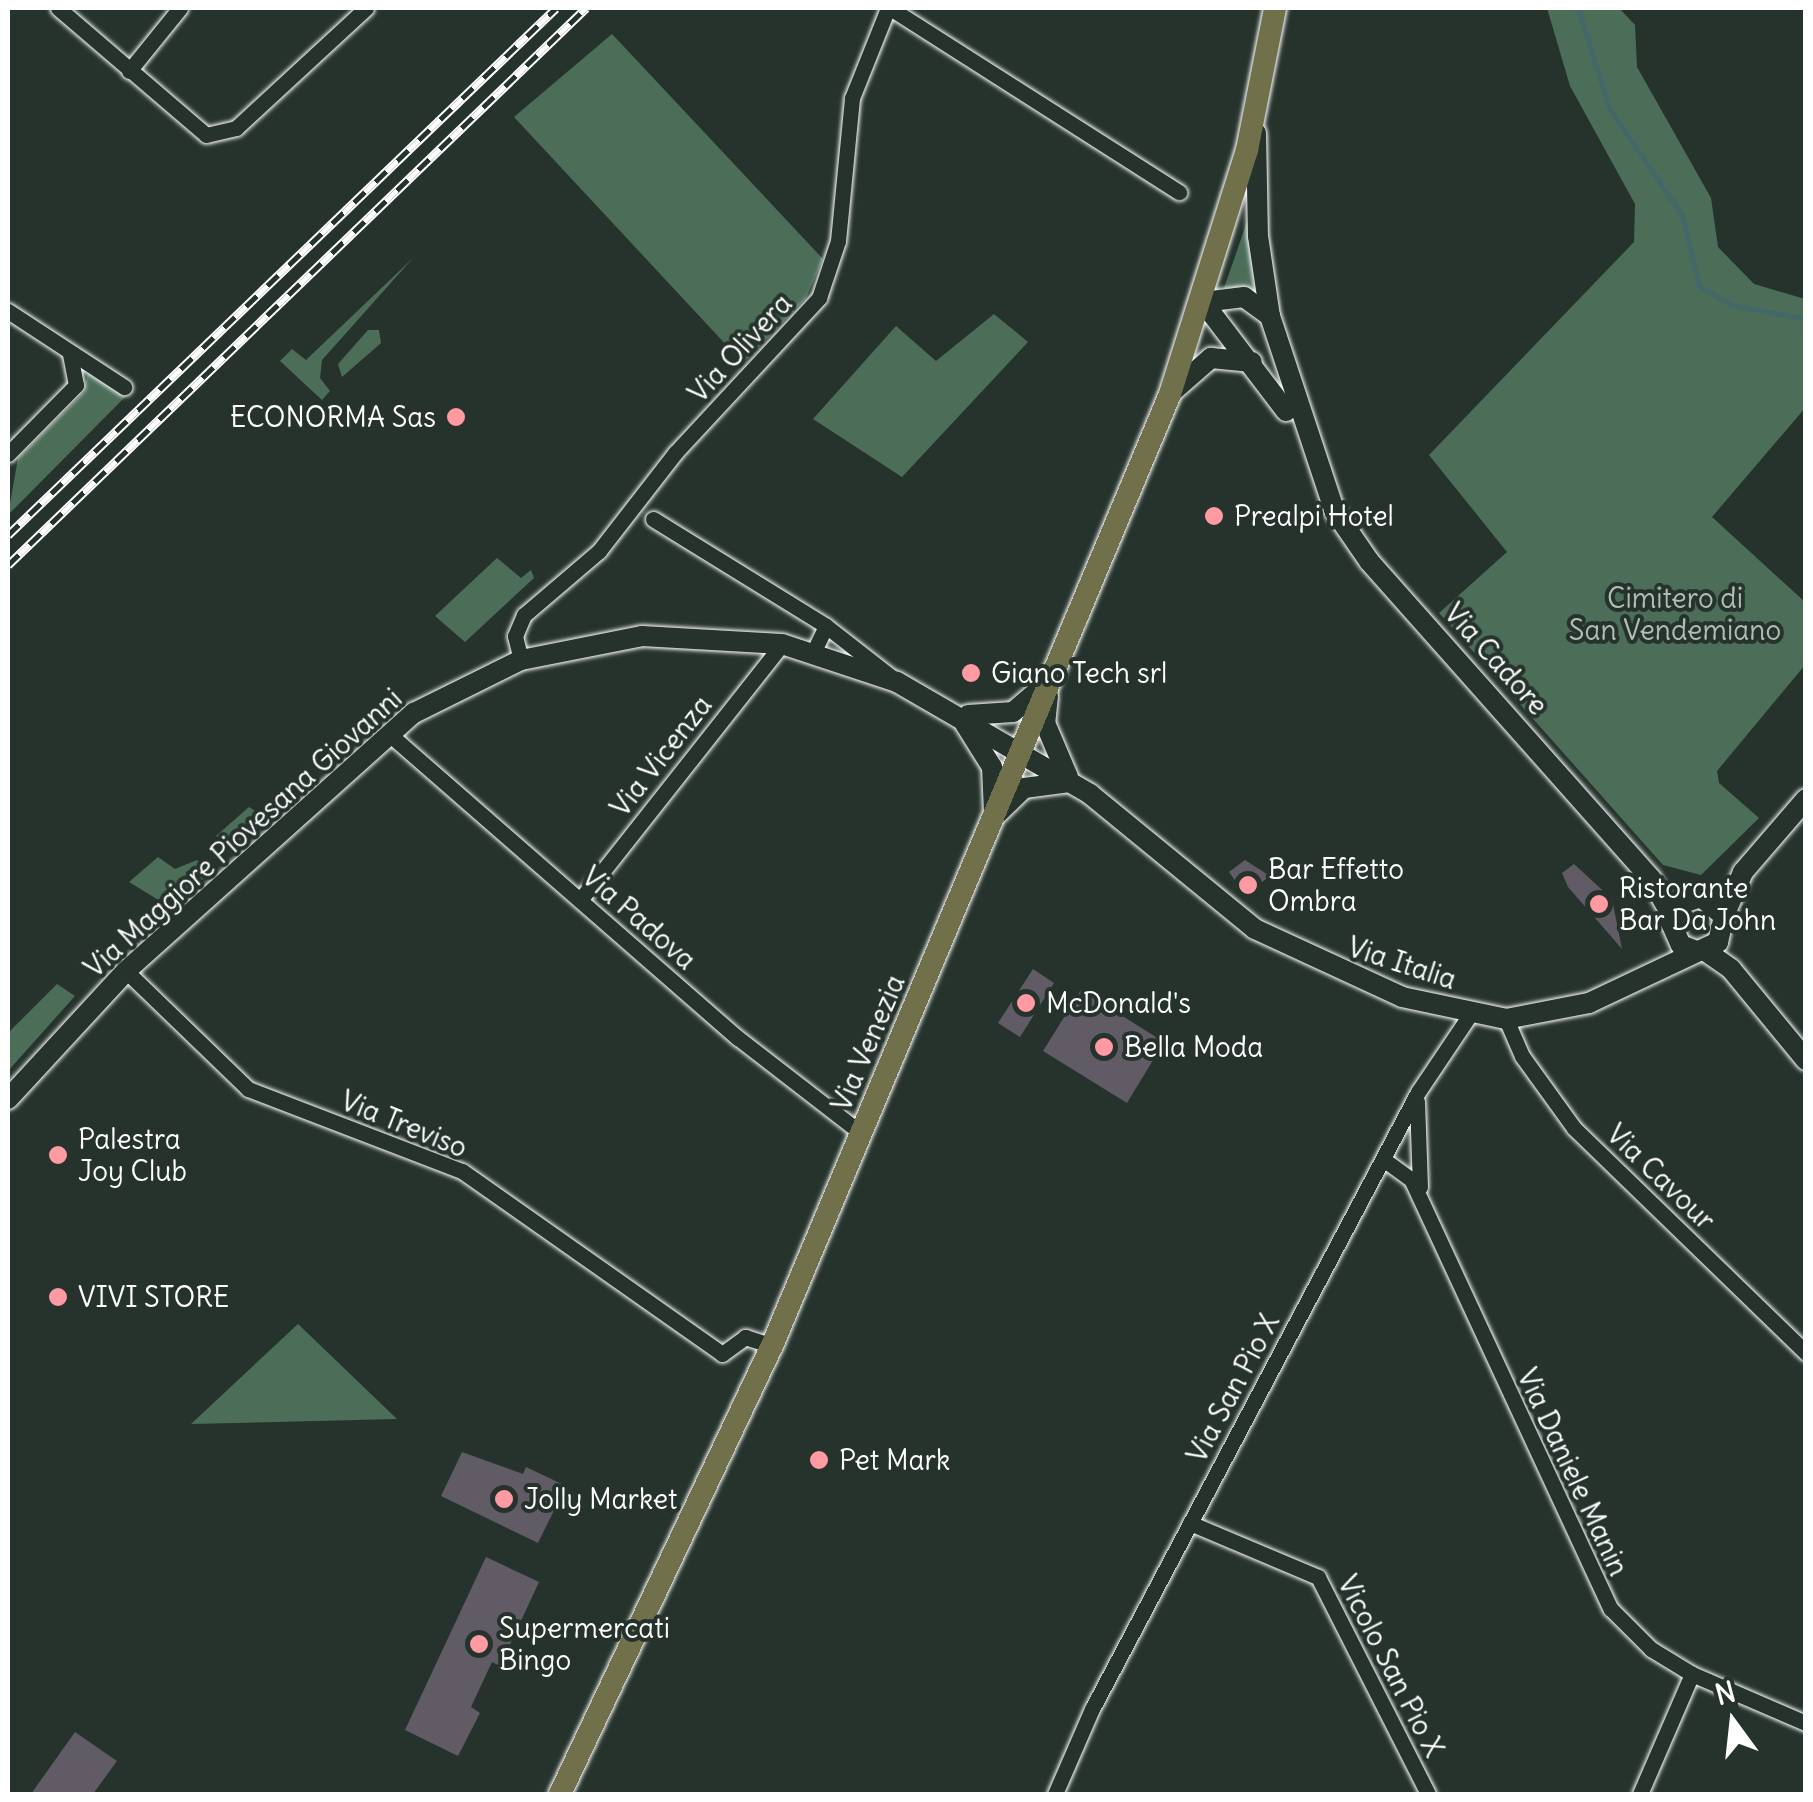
<!DOCTYPE html>
<html>
<head>
<meta charset="utf-8">
<style>
	body { margin:0 }
	#map { position:relative; width:1813px; height:1802px; overflow:hidden; background:#26332d; font-family:Delius,sans-serif }
	div>[style] { position:absolute }
	.green>* { inset:0; background:#4c6e59 }
	.stream>* { height:5px; margin:-2.5px; padding:0 2.5px; transform-origin:2.5px; border-radius:2.5px; background:#436868 }
	.building>* { inset:0; background:#615b65 }
	.roads { filter:drop-shadow(0 0 2px #fff) drop-shadow(0 0 2px #fff) }
	.street>* { height:15px; margin:-7.5px; padding:0 7.5px; transform-origin:7.5px; border-radius:7.5px; background:#26332d }
	.secondary>* { height:20px; margin:-10px; padding:0 10px; transform-origin:10px; border-radius:10px; background:#26332d }
	.primary>* { height:22px; margin:-11px; padding:0 11px; transform-origin:11px; border-radius:11px; background:#70704a }
	.rail>* { height:9px; margin-top:-4.5px; transform-origin:0; background:repeating-linear-gradient(90deg,#26332d 0 15px,#fff 0 30px); box-sizing:border-box; border-block:2px solid #fff }
	.dots>* { width:28px; height:28px; translate:-50% -50%; box-sizing:border-box; border:5px solid #26332d; border-radius:50% }
	span { translate:-50% -50%; white-space:nowrap; text-align:center; line-height:1.15; -webkit-text-stroke:8px #26332d; paint-order:stroke }
	.street-label { font-size:28px; color:#fff }
	.poi-label { font-size:28px; color:#fff }
	.right { translate:-100% -50%; text-align:right }
	.left { translate:0 -50%; text-align:left }
	.park-label { font-size:28px; color:#aebeb4 }
	.frame { position:absolute; inset:0; border:10px solid #fff; pointer-events:none }
	.north { position:absolute; left:1683px; top:1672px; width:100px; height:100px; -webkit-text-stroke:8px #26332d; paint-order:stroke; rotate:345deg; font-size:28px; font-weight:700; line-height:40px; text-align:center; color:#fff }
	.north::after { content:''; display:block; margin:auto; width:35px; height:45px; background:#fff; clip-path:polygon(50% 0,100% 100%,50% 72%,0 100%) }
</style>
</head>
<body>
<div id="map">
	<div class="green">
		<div style="clip-path:polygon(1547px 8px,1619px 8px,1635px 25px,1637px 67px,1711px 198px,1718px 247px,1754px 284px,1805px 299px,1805px 408px,1712px 517px,1805px 602px,1805px 665px,1717px 771px,1719px 783px,1759px 818px,1701px 875px,1663px 865px,1439px 613px,1507px 552px,1429px 455px,1634px 242px,1635px 204px,1570px 86px)"></div>
		<div style="clip-path:polygon(612px 34px,823px 259px,806px 298px,743px 363px,514px 117px)"></div>
		<div style="clip-path:polygon(1249px 216px,1257px 292px,1256px 293px,1224px 288px)"></div>
		<div style="clip-path:polygon(413px 258px,322px 360px,320px 378px,330px 391px,322px 400px,280px 361px,292px 349px,306px 360px)"></div>
		<div style="clip-path:polygon(994px 314px,1028px 342px,902px 477px,813px 419px,896px 326px,936px 361px)"></div>
		<div style="clip-path:polygon(368px 330px,379px 330px,381px 343px,342px 377px,338px 364px)"></div>
		<div style="clip-path:polygon(88px 371px,128px 394px,8px 515px,18px 458px,84px 392px)"></div>
		<div style="clip-path:polygon(497px 558px,521px 578px,531px 570px,534px 578px,465px 642px,435px 616px)"></div>
		<div style="clip-path:polygon(249px 807px,268px 819px,237px 848px,216px 836px)"></div>
		<div style="clip-path:polygon(158px 857px,175px 869px,197px 860px,212px 871px,132px 943px,122px 937px,160px 901px,129px 882px)"></div>
		<div style="clip-path:polygon(57px 984px,75px 996px,8px 1071px,8px 1033px)"></div>
		<div style="clip-path:polygon(298px 1324px,397px 1419px,191px 1424px)"></div>
	</div>
	<div class="stream">
		<div style="left:1578px;top:8px;width:105px;rotate:72.8deg"></div>
		<div style="left:1609px;top:108px;width:130px;rotate:55.7deg"></div>
		<div style="left:1682px;top:215px;width:73px;rotate:76.5deg"></div>
		<div style="left:1699px;top:286px;width:38px;rotate:30deg"></div>
		<div style="left:1732px;top:305px;width:75px;rotate:10.7deg"></div>
	</div>
	<div class="building">
		<div style="clip-path:polygon(1245px 860px,1270px 876px,1245px 895px,1229px 872px)"></div>
		<div style="clip-path:polygon(1574px 864px,1612px 899px,1622px 949px,1568px 887px,1562px 873px)"></div>
		<div style="clip-path:polygon(1033px 969px,1054px 983px,1020px 1037px,998px 1023px)"></div>
		<div style="clip-path:polygon(1081px 990px,1164px 1042px,1127px 1103px,1043px 1051px)"></div>
		<div style="clip-path:polygon(462px 1452px,523px 1474px,526px 1467px,566px 1486px,538px 1543px,441px 1496px)"></div>
		<div style="clip-path:polygon(486px 1557px,539px 1582px,500px 1666px,492px 1662px,471px 1707px,480px 1713px,458px 1756px,405px 1730px)"></div>
		<div style="clip-path:polygon(75px 1732px,117px 1761px,93px 1794px,31px 1794px)"></div>
	</div>
	<div class="roads">
		<div class="street">
			<div style="left:58px;top:8px;width:195px;rotate:40.6deg"></div>
			<div style="left:206px;top:135px;width:31px;rotate:-13deg"></div>
			<div style="left:236px;top:128px;width:177px;rotate:-42.7deg"></div>
			<div style="left:890px;top:8px;width:343px;rotate:32.5deg"></div>
			<div style="left:129px;top:71px;width:81px;rotate:-51deg"></div>
			<div style="left:8px;top:311px;width:139px;rotate:33.2deg"></div>
			<div style="left:8px;top:454px;width:97px;rotate:-45.4deg"></div>
			<div style="left:76px;top:385px;width:31px;rotate:-101deg"></div>
			<div style="left:653px;top:519px;width:203px;rotate:31.7deg"></div>
			<div style="left:826px;top:626px;width:28px;rotate:116deg"></div>
			<div style="left:826px;top:626px;width:81px;rotate:38deg"></div>
			<div style="left:521px;top:660px;width:25px;rotate:-104deg"></div>
			<div style="left:515px;top:636px;width:23px;rotate:-67deg"></div>
			<div style="left:524px;top:615px;width:99px;rotate:-40.5deg"></div>
			<div style="left:599px;top:551px;width:124px;rotate:-52.2deg"></div>
			<div style="left:675px;top:453px;width:212px;rotate:-47.1deg"></div>
			<div style="left:819px;top:298px;width:60px;rotate:-71.6deg"></div>
			<div style="left:838px;top:241px;width:144px;rotate:-84.4deg"></div>
			<div style="left:852px;top:98px;width:97px;rotate:-68.2deg"></div>
			<div style="left:388px;top:733px;width:464px;rotate:41.1deg"></div>
			<div style="left:738px;top:1038px;width:157px;rotate:37.7deg"></div>
			<div style="left:580px;top:900px;width:326px;rotate:-51.7deg"></div>
			<div style="left:126px;top:971px;width:170px;rotate:44deg"></div>
			<div style="left:248px;top:1089px;width:229px;rotate:21deg"></div>
			<div style="left:462px;top:1171px;width:318px;rotate:35.1deg"></div>
			<div style="left:722px;top:1354px;width:29px;rotate:-36deg"></div>
			<div style="left:745px;top:1337px;width:28px;rotate:18deg"></div>
			<div style="left:1506px;top:1019px;width:40px;rotate:66.6deg"></div>
			<div style="left:1522px;top:1056px;width:89px;rotate:54.2deg"></div>
			<div style="left:1574px;top:1128px;width:323px;rotate:44.1deg"></div>
			<div style="left:1417px;top:1101px;width:86px;rotate:88deg"></div>
			<div style="left:1383px;top:1159px;width:34px;rotate:36deg"></div>
			<div style="left:1411px;top:1179px;width:474px;rotate:65.1deg"></div>
			<div style="left:1611px;top:1609px;width:57px;rotate:45deg"></div>
			<div style="left:1651px;top:1649px;width:48px;rotate:31.4deg"></div>
			<div style="left:1692px;top:1674px;width:124px;rotate:23.3deg"></div>
			<div style="left:1190px;top:1523px;width:139px;rotate:22.9deg"></div>
			<div style="left:1318px;top:1577px;width:243px;rotate:63.1deg"></div>
			<div style="left:1055px;top:1794px;width:93px;rotate:-66.5deg"></div>
			<div style="left:1092px;top:1709px;width:698px;rotate:-62.15deg"></div>
			<div style="left:1418px;top:1092px;width:95px;rotate:-56.1deg"></div>
			<div style="left:1640px;top:1794px;width:131px;rotate:-66.6deg"></div>
		</div>
		<div class="secondary">
			<div style="left:1256px;top:133px;width:103px;rotate:88.9deg"></div>
			<div style="left:1258px;top:236px;width:81px;rotate:81.5deg"></div>
			<div style="left:1270px;top:316px;width:204px;rotate:71.7deg"></div>
			<div style="left:1334px;top:510px;width:62px;rotate:55.5deg"></div>
			<div style="left:1369px;top:561px;width:425px;rotate:48.4deg"></div>
			<div style="left:1651px;top:879px;width:43px;rotate:60.4deg"></div>
			<div style="left:1270px;top:316px;width:32px;rotate:-144deg"></div>
			<div style="left:1244px;top:297px;width:41px;rotate:173deg"></div>
			<div style="left:1203px;top:302px;width:137px;rotate:52.7deg"></div>
			<div style="left:1172px;top:392px;width:52px;rotate:-41.1deg"></div>
			<div style="left:1211px;top:358px;width:41px;rotate:5.6deg"></div>
			<div style="left:1048px;top:696px;width:27px;rotate:96deg"></div>
			<div style="left:1045px;top:723px;width:59px;rotate:66.9deg"></div>
			<div style="left:968px;top:715px;width:45px;rotate:-3.8deg"></div>
			<div style="left:1013px;top:712px;width:45px;rotate:-40.5deg"></div>
			<div style="left:965px;top:724px;width:51px;rotate:57.9deg"></div>
			<div style="left:992px;top:767px;width:45px;rotate:87.5deg"></div>
			<div style="left:997px;top:814px;width:37px;rotate:-44deg"></div>
			<div style="left:1024px;top:788px;width:46px;rotate:-7.4deg"></div>
			<div style="left:1724px;top:916px;width:48px;rotate:-66.6deg"></div>
			<div style="left:1743px;top:872px;width:96px;rotate:-49.2deg"></div>
			<div style="left:1704px;top:950px;width:33px;rotate:35deg"></div>
			<div style="left:1731px;top:969px;width:118px;rotate:50.5deg"></div>
			<div style="left:8px;top:1099px;width:174px;rotate:-47.3deg"></div>
			<div style="left:126px;top:971px;width:387px;rotate:-41.9deg"></div>
			<div style="left:414px;top:713px;width:119px;rotate:-26.4deg"></div>
			<div style="left:521px;top:660px;width:123px;rotate:-11.2deg"></div>
			<div style="left:642px;top:636px;width:140px;rotate:3.3deg"></div>
			<div style="left:782px;top:644px;width:121px;rotate:18.3deg"></div>
			<div style="left:897px;top:682px;width:223px;rotate:30.1deg"></div>
			<div style="left:1090px;top:794px;width:213px;rotate:39.3deg"></div>
			<div style="left:1255px;top:929px;width:162px;rotate:24.8deg"></div>
			<div style="left:1402px;top:997px;width:106px;rotate:11.9deg"></div>
			<div style="left:1506px;top:1019px;width:85px;rotate:-10.9deg"></div>
			<div style="left:1589px;top:1003px;width:143px;rotate:-25.3deg"></div>
			<div style="left:1718px;top:942px;width:27px;rotate:-77deg"></div>
			<div style="left:1724px;top:916px;width:30px;rotate:-140deg"></div>
			<div style="left:1701px;top:897px;width:20px;rotate:162deg"></div>
			<div style="left:1682px;top:903px;width:23px;rotate:119deg"></div>
			<div style="left:1671px;top:923px;width:24px;rotate:66deg"></div>
			<div style="left:1681px;top:945px;width:17px;rotate:21deg"></div>
		</div>
		<div class="primary">
			<div style="left:560px;top:1794px;width:496px;rotate:-64.7deg"></div>
			<div style="left:772px;top:1346px;width:1032px;rotate:-67.31deg"></div>
			<div style="left:1170px;top:394px;width:256px;rotate:-72.5deg"></div>
			<div style="left:1247px;top:150px;width:145px;rotate:-78.8deg"></div>
		</div>
	</div>
	<div class="rail">
		<div style="left:8px;top:535px;width:760px;rotate:-43.88deg"></div>
		<div style="left:8px;top:565px;width:803px;rotate:-43.94deg"></div>
	</div>
	<div class="dots">
		<div style="left:456px;top:417px;background:#ff9aa2"></div>
		<div style="left:1214px;top:516px;background:#ff9aa2"></div>
		<div style="left:971px;top:673px;background:#ff9aa2"></div>
		<div style="left:1248px;top:885px;background:#ff9aa2"></div>
		<div style="left:1599px;top:904px;background:#ff9aa2"></div>
		<div style="left:1026px;top:1003px;background:#ff9aa2"></div>
		<div style="left:1104px;top:1047px;background:#ff9aa2"></div>
		<div style="left:58px;top:1155px;background:#ff9aa2"></div>
		<div style="left:58px;top:1297px;background:#ff9aa2"></div>
		<div style="left:819px;top:1460px;background:#ff9aa2"></div>
		<div style="left:504px;top:1499px;background:#ff9aa2"></div>
		<div style="left:479px;top:1644px;background:#ff9aa2"></div>
	</div>
	<div class="street-label">
		<span style="left:740px;top:348px;rotate:-47deg">Via Olivera</span>
		<span style="left:1496px;top:659px;rotate:48deg">Via Cadore</span>
		<span style="left:661px;top:756px;rotate:-52deg">Via Vicenza</span>
		<span style="left:243px;top:833px;rotate:-42deg">Via Maggiore Piovesana Giovanni</span>
		<span style="left:639px;top:918px;rotate:41deg">Via Padova</span>
		<span style="left:1402px;top:963px;rotate:18deg">Via Italia</span>
		<span style="left:868px;top:1043px;rotate:-67deg">Via Venezia</span>
		<span style="left:404px;top:1124px;rotate:22deg">Via Treviso</span>
		<span style="left:1661px;top:1177px;rotate:44deg">Via Cavour</span>
		<span style="left:1233px;top:1388px;rotate:-62deg">Via San Pio X</span>
		<span style="left:1573px;top:1472px;rotate:65deg">Via Daniele Manin</span>
		<span style="left:1391px;top:1666px;rotate:63deg">Vicolo San Pio X</span>
	</div>
	<div class="poi-label">
		<span class="right" style="left:436px;top:417px">ECONORMA Sas</span>
		<span class="left" style="left:1234px;top:516px">Prealpi Hotel</span>
		<span class="left" style="left:991px;top:673px">Giano Tech srl</span>
		<span class="left" style="left:1268px;top:885px">Bar Effetto<br>Ombra</span>
		<span class="left" style="left:1619px;top:904px">Ristorante<br>Bar Da John</span>
		<span class="left" style="left:1046px;top:1003px">McDonald's</span>
		<span class="left" style="left:1124px;top:1047px">Bella Moda</span>
		<span class="left" style="left:78px;top:1155px">Palestra<br>Joy Club</span>
		<span class="left" style="left:78px;top:1297px">VIVI STORE</span>
		<span class="left" style="left:839px;top:1460px">Pet Mark</span>
		<span class="left" style="left:524px;top:1499px">Jolly Market</span>
		<span class="left" style="left:499px;top:1644px">Supermercati<br>Bingo</span>
	</div>
	<div class="park-label">
		<span style="left:1675px;top:614px">Cimitero di<br>San Vendemiano</span>
	</div>
	<div class="frame"></div>
	<div class="north">N</div>
</div>
</body>
</html>
